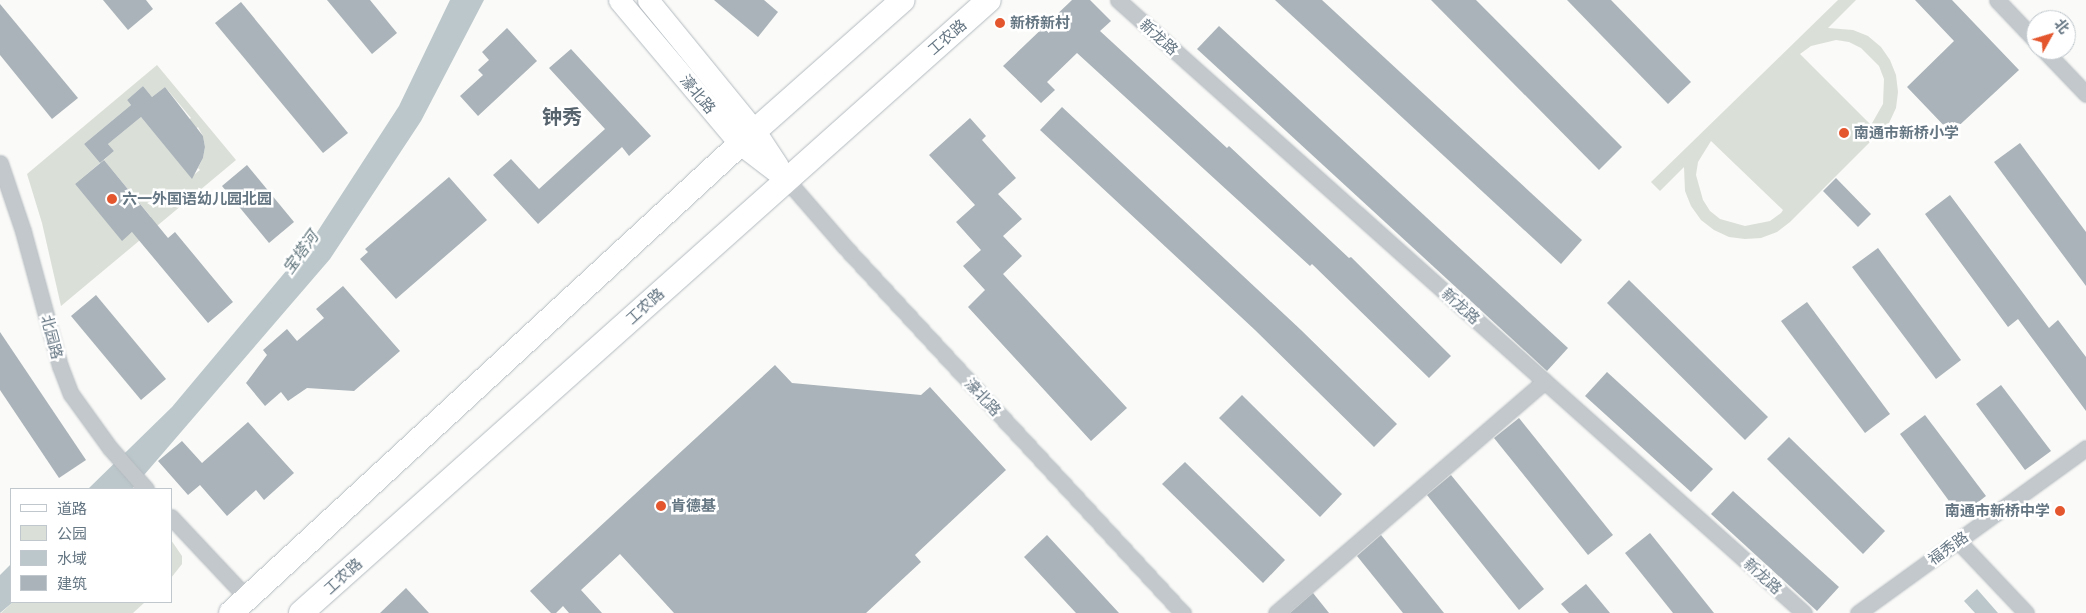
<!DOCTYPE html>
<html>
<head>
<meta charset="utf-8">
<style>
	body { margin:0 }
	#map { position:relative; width:2086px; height:613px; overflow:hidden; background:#fafaf8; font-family:Helvetica,"Noto Sans SC",sans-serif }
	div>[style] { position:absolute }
	.green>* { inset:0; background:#dadfd7 }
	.water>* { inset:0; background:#bbc7cb }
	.building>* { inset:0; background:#aab3b9 }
	.roads { filter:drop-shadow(0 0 1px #b3babf) drop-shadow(0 0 1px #b3babf) }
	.street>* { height:15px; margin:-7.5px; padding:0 7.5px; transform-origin:7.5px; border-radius:7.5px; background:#c3c8cc }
	.secondary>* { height:21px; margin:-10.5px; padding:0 10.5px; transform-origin:10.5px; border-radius:10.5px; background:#fff }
	.primary>* { height:24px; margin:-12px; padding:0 12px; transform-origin:12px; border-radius:12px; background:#fff }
	.dots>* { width:14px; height:14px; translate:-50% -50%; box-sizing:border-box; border:2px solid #fff; border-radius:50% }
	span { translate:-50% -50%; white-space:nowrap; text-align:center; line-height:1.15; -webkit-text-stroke:5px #fff; paint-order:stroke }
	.poi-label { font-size:15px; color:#657683; font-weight:700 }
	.left { translate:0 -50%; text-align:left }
	.right { translate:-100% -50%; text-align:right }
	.street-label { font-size:15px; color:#657683 }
	.water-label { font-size:16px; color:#60757c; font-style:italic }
	.district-label { font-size:20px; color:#57646e; font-weight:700 }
	.legend { position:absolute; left:10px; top:488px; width:162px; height:115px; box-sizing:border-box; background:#fff; border:1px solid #c1c8cd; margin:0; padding:6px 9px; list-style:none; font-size:15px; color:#657683 }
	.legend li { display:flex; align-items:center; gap:10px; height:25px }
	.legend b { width:25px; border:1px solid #c1c8cd }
	.north { position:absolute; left:2026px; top:10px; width:50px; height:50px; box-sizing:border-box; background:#fff; border:1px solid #c1c8cd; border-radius:50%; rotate:51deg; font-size:14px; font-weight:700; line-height:20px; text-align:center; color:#657683 }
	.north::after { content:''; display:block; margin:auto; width:18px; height:22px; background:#e4572e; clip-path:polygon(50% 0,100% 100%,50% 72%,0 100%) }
</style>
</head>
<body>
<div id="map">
	<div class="green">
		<div style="clip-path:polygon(evenodd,1838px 0,1856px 0,1828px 28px,1853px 30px,1868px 36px,1881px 47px,1890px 60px,1896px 75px,1898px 92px,1896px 108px,1889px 123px,1790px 222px,1777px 232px,1761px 238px,1745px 239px,1729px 237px,1714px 230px,1701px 220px,1691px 206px,1685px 191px,1684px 167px,1660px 191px,1651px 182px,1838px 0,1836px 40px,1849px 42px,1861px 48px,1879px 66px,1884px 79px,1883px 104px,1871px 125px,1800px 54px,1811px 46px,1836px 40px,1838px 0,1711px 141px,1783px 210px,1781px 213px,1770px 221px,1745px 226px,1720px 219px,1710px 211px,1703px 200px,1696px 175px,1698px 162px,1711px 141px)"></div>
		<div style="clip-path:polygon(evenodd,157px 65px,236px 160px,61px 306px,42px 223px,27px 174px,157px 65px,143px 86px,152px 97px,165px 87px,191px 118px,177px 130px,184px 138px,198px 127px,203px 136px,205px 147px,203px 158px,198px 168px,200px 170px,191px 177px,141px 117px,108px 144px,114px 151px,104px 160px,151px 217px,122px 240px,75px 184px,100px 163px,84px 144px,131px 105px,127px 100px,143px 86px)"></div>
		<div style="clip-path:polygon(171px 540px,182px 556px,182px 564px,171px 578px)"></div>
		<div style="clip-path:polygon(13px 602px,145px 602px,133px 613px,1px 613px)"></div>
	</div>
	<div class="water">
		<div style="clip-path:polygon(450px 0,484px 0,421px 121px,330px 259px,132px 489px,88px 489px,172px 407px,312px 240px,399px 106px)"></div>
		<div style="clip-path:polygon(11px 564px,11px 602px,13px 602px,0 613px,0 575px)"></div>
		<div style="clip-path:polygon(1977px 589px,1998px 613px,1975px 613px,1964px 601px)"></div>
	</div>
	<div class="building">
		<div style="clip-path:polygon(103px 0,146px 0,153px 9px,128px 30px)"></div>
		<div style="clip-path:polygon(327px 0,370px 0,397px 33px,372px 54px)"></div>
		<div style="clip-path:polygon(714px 0,764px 0,778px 12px,758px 37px)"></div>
		<div style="clip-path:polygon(1072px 0,1090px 0,1111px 21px,1100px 31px,1227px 148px,1229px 146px,1349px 258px,1351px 257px,1451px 356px,1429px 378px,1312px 264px,1310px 266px,1077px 53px,1047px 82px,1055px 90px,1041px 103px,1003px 66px)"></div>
		<div style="clip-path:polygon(1275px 0,1322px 0,1582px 240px,1561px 264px)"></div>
		<div style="clip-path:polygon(1431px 0,1476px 0,1622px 147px,1599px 170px)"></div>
		<div style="clip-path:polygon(1567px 0,1611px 0,1691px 82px,1668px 104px)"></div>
		<div style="clip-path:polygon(1915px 0,1952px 0,2019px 70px,1951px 133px,1907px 87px,1954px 41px)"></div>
		<div style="clip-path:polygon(241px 2px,348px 133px,323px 153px,215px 23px)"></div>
		<div style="clip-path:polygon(0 4px,78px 98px,52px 119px,0 55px)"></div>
		<div style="clip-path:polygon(1219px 26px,1568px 348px,1547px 371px,1197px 49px)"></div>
		<div style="clip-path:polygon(507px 28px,537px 61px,478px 116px,460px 96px,483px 75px,478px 70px,489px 60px,482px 52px)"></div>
		<div style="clip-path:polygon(571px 49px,651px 136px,629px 156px,622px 147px,538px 224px,493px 175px,511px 159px,539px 189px,605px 129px,549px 68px)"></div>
		<div style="clip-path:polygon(143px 86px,152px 97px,165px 87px,203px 136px,205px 147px,203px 158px,192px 179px,141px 117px,108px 144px,114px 151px,100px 163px,84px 144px,131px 105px,127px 100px)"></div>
		<div style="clip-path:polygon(1062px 107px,1301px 330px,1397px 424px,1374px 447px,1255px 330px,1040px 130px)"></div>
		<div style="clip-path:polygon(970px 118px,986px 136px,982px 140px,1016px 178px,998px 194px,1022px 219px,1003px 236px,1022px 256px,1003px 274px,1127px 408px,1091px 441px,968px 307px,985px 290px,963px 266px,981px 250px,956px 222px,975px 205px,929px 155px)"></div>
		<div style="clip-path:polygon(2020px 143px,2086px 232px,2086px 286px,1994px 162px)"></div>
		<div style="clip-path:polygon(104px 160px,168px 238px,175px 232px,233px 302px,208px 323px,132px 232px,122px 241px,75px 184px)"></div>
		<div style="clip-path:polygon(247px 165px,294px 222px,269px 243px,222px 186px)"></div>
		<div style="clip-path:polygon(449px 177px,487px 220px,396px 299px,360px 259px,368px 252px,365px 249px)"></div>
		<div style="clip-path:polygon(1836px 178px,1871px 214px,1858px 227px,1823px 191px)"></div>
		<div style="clip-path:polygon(1950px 195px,2049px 328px,2058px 320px,2086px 357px,2086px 411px,2018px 319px,2008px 327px,1925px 214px)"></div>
		<div style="clip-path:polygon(1878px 248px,1961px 360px,1936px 379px,1852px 267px)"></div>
		<div style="clip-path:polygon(1629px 280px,1768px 417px,1745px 440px,1607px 303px)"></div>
		<div style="clip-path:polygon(343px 286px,400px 351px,354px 391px,307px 388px,288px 401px,281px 392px,265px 406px,246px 383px,267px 355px,263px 350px,287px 329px,297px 341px,324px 318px,316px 309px)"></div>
		<div style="clip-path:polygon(96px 295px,166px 379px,141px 400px,71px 316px)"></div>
		<div style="clip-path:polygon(1807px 302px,1890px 414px,1865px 433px,1781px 321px)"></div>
		<div style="clip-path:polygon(0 332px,86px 460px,59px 478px,0 390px)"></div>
		<div style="clip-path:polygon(775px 365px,792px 383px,921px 395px,930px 387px,1006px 470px,915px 555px,921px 562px,866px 613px,674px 613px,620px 554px,581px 590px,602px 613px,569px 613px,563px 606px,556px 613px,551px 613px,530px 591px)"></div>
		<div style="clip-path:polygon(1607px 372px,1713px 469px,1691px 492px,1585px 396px)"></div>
		<div style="clip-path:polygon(2001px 385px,2051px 451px,2025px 470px,1976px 404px)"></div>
		<div style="clip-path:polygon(1242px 395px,1342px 494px,1320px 517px,1219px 418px)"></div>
		<div style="clip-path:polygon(1925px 415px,1986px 496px,1960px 516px,1900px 434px)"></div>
		<div style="clip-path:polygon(1519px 418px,1613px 535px,1588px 555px,1494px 438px)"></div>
		<div style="clip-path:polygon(248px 422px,294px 473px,264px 500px,256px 490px,227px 516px,200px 485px,188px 495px,158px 461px,182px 441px,202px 463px)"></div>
		<div style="clip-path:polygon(1789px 437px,1885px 531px,1863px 554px,1767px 459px)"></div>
		<div style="clip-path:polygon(1185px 462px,1285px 560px,1263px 583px,1162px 484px)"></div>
		<div style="clip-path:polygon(1451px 475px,1544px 589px,1519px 610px,1427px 495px)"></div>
		<div style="clip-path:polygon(1733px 491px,1839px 587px,1817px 611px,1711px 514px)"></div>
		<div style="clip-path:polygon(1650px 533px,1714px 613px,1673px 613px,1625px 553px)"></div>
		<div style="clip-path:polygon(1047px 535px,1119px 613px,1076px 613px,1024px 557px)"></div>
		<div style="clip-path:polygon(1381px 535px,1444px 613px,1403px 613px,1357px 556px)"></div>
		<div style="clip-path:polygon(1586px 584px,1610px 613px,1569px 613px,1561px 604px)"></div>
		<div style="clip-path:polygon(406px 588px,429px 613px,380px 613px)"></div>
		<div style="clip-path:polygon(1313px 593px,1329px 613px,1290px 613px)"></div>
	</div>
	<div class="roads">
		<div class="street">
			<div style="left:1118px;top:0;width:920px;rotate:41.78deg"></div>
			<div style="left:1997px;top:0;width:57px;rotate:46.4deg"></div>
			<div style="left:2044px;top:50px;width:61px;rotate:46.3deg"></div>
			<div style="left:0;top:163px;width:72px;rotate:71.3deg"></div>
			<div style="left:23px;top:231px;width:140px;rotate:74.7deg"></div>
			<div style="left:60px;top:366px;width:30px;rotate:69deg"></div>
			<div style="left:71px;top:394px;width:67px;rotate:54.2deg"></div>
			<div style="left:110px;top:448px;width:55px;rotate:48.7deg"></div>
			<div style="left:786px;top:179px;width:89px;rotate:49.1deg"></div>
			<div style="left:844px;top:246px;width:500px;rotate:47.3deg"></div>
			<div style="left:171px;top:517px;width:111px;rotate:46.8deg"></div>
			<div style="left:1958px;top:541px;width:99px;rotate:46.6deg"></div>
			<div style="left:1276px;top:613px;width:355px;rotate:-40.8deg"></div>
			<div style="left:1858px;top:613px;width:281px;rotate:-35.9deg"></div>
		</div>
		<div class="secondary">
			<div style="left:619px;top:0;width:188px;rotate:50deg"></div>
			<div style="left:740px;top:144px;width:58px;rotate:37.3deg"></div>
			<div style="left:648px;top:0;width:169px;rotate:50.8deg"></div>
			<div style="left:755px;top:131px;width:42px;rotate:56.7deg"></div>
		</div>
		<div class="primary">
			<div style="left:231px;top:613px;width:692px;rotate:-42.66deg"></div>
			<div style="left:740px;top:144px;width:217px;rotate:-41.5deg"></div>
			<div style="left:301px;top:613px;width:921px;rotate:-41.7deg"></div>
		</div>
	</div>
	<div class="dots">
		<div style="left:1000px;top:23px;background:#e4572e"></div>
		<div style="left:1844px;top:133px;background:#e4572e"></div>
		<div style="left:112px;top:199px;background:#e4572e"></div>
		<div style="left:661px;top:506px;background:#e4572e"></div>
		<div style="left:2060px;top:511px;background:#e4572e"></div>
	</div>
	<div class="poi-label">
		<span class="left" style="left:1010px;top:23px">新桥新村</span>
		<span class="left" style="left:1854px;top:133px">南通市新桥小学</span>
		<span class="left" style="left:122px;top:199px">六一外国语幼儿园北园</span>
		<span class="left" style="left:671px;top:506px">肯德基</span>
		<span class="right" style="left:2050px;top:511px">南通市新桥中学</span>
	</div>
	<div class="street-label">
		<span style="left:947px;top:37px;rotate:-41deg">工农路</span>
		<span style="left:1159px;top:37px;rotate:42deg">新龙路</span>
		<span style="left:698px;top:94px;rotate:50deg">濠北路</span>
		<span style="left:645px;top:306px;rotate:-42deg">工农路</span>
		<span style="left:1461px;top:306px;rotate:42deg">新龙路</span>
		<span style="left:52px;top:337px;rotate:75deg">北园路</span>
		<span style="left:983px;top:397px;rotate:47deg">濠北路</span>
		<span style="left:1948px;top:548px;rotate:-36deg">福秀路</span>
		<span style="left:343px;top:576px;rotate:-42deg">工农路</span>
		<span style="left:1763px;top:576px;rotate:42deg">新龙路</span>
	</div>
	<div class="water-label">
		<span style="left:301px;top:253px;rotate:-54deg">宝塔河</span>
	</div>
	<div class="district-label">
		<span style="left:562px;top:117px">钟秀</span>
	</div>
	<ul class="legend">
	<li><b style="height:6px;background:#fff"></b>道路</li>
	<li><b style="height:14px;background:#dadfd7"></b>公园</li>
	<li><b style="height:14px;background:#bbc7cb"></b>水域</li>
	<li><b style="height:14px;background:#aab3b9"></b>建筑</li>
	</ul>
	<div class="north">北</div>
</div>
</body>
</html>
